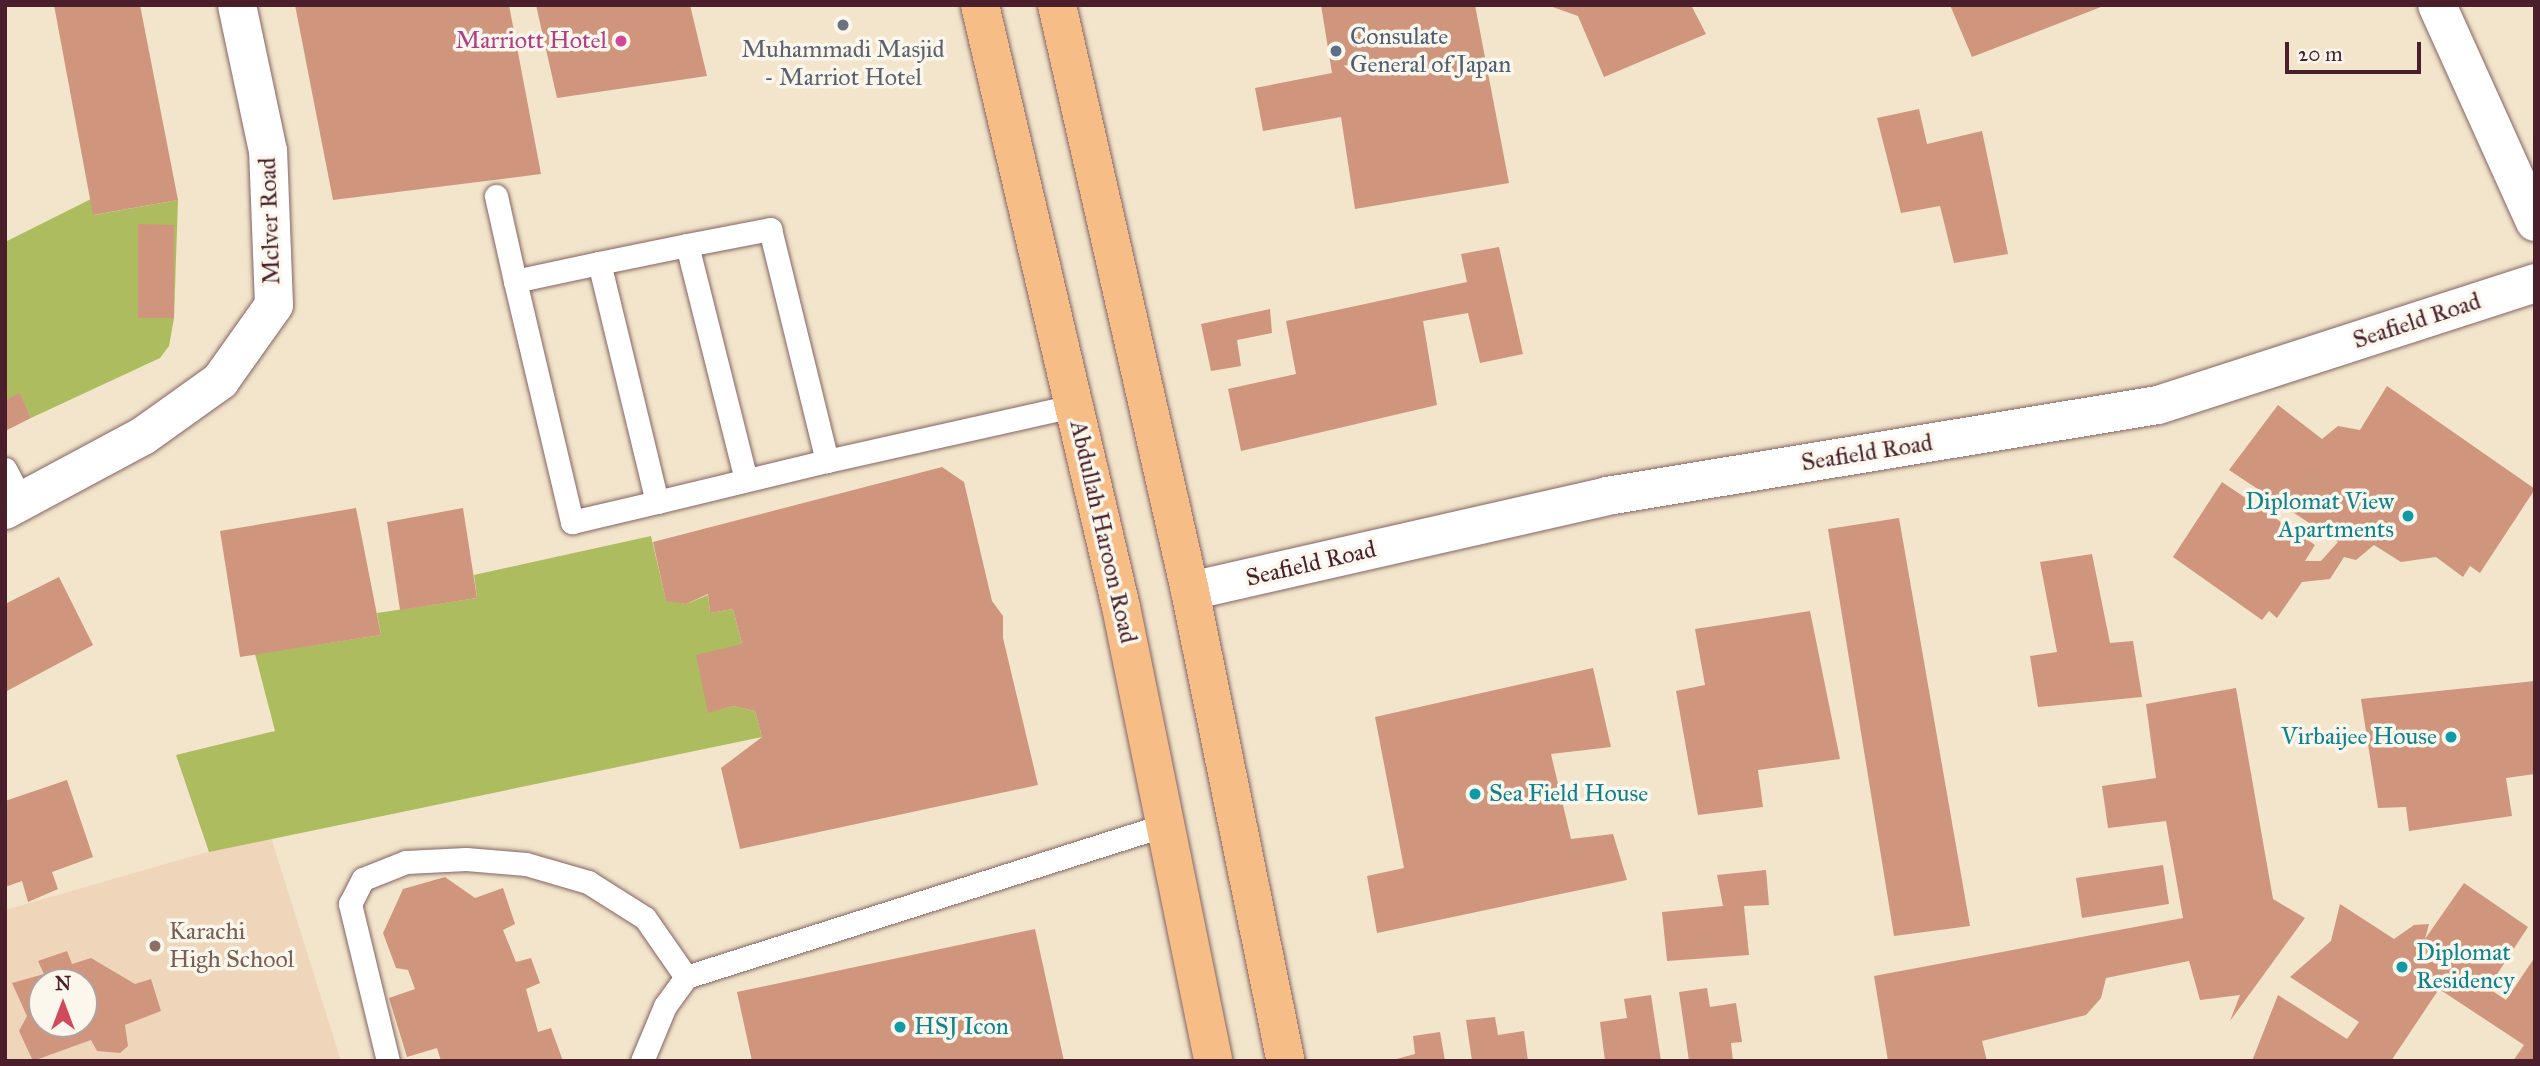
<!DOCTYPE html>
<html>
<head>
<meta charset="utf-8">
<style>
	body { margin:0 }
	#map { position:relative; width:2540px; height:1066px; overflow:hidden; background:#f2e5cb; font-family:"IM FELL Great Primer",serif }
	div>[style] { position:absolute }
	.built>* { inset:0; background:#efd6bb }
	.green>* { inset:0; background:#acbc5f }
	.building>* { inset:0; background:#cf967d }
	.roads { filter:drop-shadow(0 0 2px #856463) drop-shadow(0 0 2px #856463) }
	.service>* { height:23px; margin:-11.5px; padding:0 11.5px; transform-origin:11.5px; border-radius:11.5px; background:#fff }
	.minor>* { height:38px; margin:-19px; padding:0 19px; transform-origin:19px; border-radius:19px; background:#fff }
	.tertiary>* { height:38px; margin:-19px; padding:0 19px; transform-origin:19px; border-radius:19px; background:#fff }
	.primary>* { height:38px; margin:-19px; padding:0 19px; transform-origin:19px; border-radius:19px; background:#f6be86 }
	.dots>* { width:19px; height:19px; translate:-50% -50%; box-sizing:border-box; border:4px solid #fbf7ec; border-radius:50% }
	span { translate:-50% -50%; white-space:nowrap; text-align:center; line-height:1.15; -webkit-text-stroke:7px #fbf7ec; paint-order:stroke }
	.service-label { font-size:24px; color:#4e5e75 }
	.left { translate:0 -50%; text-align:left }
	.hotel-label { font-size:24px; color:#b23c85 }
	.right { translate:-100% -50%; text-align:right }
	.worship-label { font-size:24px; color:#5b616d }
	.street-label { font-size:24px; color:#4a1f2b }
	.culture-label { font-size:24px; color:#0d838f }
	.education-label { font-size:24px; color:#785e54 }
	.frame { position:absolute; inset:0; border:7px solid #4a1f2b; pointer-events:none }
	.north { position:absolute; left:28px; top:968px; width:70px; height:70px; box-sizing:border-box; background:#fbf7ec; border:2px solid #b4a19f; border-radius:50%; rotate:0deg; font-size:19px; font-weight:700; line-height:28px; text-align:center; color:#4a1f2b }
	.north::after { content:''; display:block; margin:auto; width:24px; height:32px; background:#d1495b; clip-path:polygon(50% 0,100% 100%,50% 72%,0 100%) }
	.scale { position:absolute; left:2285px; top:42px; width:136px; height:32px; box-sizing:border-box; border:4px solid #4a1f2b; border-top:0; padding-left:9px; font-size:21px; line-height:24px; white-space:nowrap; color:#4a1f2b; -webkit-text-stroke:5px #fbf7ec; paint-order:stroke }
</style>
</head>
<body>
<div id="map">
	<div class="built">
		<div style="clip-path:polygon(evenodd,270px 834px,341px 1061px,5px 1061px,5px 910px,270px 834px,42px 982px,84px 982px,84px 1024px,42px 1024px,42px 982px)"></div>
	</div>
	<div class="green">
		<div style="clip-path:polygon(91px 199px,94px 215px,178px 200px,174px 318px,169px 346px,160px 358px,31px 418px,20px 394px,5px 400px,5px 242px)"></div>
		<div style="clip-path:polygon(651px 536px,666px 600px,686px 604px,708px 595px,710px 613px,733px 609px,742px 644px,709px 712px,733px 706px,755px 711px,762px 737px,209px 852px,176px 755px,275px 731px,255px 654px,381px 635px,377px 613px,477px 598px,474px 575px)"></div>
	</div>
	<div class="building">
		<div style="clip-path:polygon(54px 5px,140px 5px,178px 200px,93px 215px)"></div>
		<div style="clip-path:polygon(295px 5px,509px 5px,541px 174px,333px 200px)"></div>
		<div style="clip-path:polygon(536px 5px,690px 5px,707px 76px,557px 98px)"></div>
		<div style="clip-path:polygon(1321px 5px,1475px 5px,1509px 183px,1355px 209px,1341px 117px,1263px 131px,1255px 88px,1332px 73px)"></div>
		<div style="clip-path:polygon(1547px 5px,1691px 5px,1706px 34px,1604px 77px,1578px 16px)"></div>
		<div style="clip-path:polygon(1950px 5px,2100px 5px,2101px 7px,1972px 57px)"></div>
		<div style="clip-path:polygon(1919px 109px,1927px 144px,1982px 131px,2008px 254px,1954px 263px,1940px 206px,1901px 213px,1877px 118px)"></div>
		<div style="clip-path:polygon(138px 224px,174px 225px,174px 318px,138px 318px)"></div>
		<div style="clip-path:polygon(1499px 247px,1523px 354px,1480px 363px,1468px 313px,1423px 321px,1437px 405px,1241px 451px,1228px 389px,1296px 374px,1286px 321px,1467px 282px,1461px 254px)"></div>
		<div style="clip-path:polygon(1270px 309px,1272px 333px,1237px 340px,1241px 366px,1211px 371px,1201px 324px)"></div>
		<div style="clip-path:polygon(2387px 386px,2535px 489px,2480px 573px,2470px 566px,2463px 577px,2436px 557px,2401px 562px,2374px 545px,2356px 560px,2344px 557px,2330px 579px,2302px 582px,2277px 618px,2269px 611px,2262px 620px,2173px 557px,2222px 482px,2315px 545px,2305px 561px,2321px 561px,2338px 542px,2229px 470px,2278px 405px,2322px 439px,2338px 426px,2360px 430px)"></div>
		<div style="clip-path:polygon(20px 393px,31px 418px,5px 431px,5px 400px)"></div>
		<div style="clip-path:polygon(942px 467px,964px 482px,992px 601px,1003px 616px,1003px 638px,1038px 785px,740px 849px,721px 768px,762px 737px,755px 711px,733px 706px,708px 713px,696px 655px,742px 644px,733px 609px,710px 613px,708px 594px,686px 604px,666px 601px,653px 542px)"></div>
		<div style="clip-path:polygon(356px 508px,381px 635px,240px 657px,220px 531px)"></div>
		<div style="clip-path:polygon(463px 508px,477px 598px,400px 610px,387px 522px)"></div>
		<div style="clip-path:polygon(1899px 518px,1970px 926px,1894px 936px,1828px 529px)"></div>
		<div style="clip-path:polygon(2092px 554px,2110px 643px,2133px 641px,2142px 697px,2038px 707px,2030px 656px,2057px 652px,2040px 562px)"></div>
		<div style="clip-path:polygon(59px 577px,93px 645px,5px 692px,5px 604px)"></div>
		<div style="clip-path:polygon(1810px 611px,1840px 759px,1758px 770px,1763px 807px,1698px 815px,1676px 691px,1705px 685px,1695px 629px)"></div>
		<div style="clip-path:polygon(1593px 668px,1611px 747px,1551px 754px,1571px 839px,1613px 834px,1627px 880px,1377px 933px,1367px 876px,1404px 868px,1375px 717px)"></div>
		<div style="clip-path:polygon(2535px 681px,2535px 774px,2506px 778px,2512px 816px,2409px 831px,2406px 807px,2378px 808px,2361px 699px)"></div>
		<div style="clip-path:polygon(2236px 688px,2273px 899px,2305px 918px,2230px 1021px,2240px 995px,2200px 1000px,2189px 961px,2106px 978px,2101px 998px,2086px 1015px,1982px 1041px,1987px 1061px,1888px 1061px,1874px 976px,2183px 918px,2166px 821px,2108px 828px,2102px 786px,2156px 778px,2146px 704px)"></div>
		<div style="clip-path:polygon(67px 780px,93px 857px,52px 872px,58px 889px,28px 902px,22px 881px,5px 887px,5px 801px)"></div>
		<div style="clip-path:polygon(2163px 865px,2169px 904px,2082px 918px,2076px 878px)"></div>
		<div style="clip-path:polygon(1766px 870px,1769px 905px,1744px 906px,1749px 955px,1667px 961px,1662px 912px,1723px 906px,1717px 875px)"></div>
		<div style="clip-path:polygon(445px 877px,475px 898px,503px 888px,515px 924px,503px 930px,516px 962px,531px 958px,540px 983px,526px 989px,538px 1032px,551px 1028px,563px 1061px,441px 1061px,437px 1048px,407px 1057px,389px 998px,415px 989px,408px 970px,396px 968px,383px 933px,403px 889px)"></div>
		<div style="clip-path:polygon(2464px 883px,2528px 927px,2488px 988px,2506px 1000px,2535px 957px,2535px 1061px,2513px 1061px,2524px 1045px,2439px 989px,2391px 1061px,2252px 1061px,2278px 995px,2347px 1039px,2359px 1022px,2290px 977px,2331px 941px,2340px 904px,2394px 939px,2414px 925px,2429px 924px,2425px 939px)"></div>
		<div style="clip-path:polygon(1035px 929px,1064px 1061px,752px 1061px,737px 992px)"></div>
		<div style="clip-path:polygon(evenodd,67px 951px,72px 964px,91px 958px,135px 984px,151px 979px,161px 1011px,125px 1025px,128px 1046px,120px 1053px,97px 1051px,91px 1040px,33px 1061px,19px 1031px,27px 1016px,12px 983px,44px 974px,38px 961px,67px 951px,42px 982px,84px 982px,84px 1024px,42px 1024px,42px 982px)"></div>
		<div style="clip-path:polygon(1707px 988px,1710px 1007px,1736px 1003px,1742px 1042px,1731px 1043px,1733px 1061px,1689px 1061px,1679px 992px)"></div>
		<div style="clip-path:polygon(1651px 995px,1661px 1061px,1605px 1061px,1600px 1022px,1627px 1018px,1624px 999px)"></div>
		<div style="clip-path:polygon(1495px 1017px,1498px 1035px,1524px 1031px,1528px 1061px,1472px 1061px,1466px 1020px)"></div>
		<div style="clip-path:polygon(1440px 1032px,1445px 1061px,1389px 1061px,1415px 1054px,1413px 1036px)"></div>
	</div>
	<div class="roads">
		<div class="service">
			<div style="left:496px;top:196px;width:87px;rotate:77.4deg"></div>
			<div style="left:687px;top:245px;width:85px;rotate:-10.9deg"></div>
			<div style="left:770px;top:229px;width:239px;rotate:76.2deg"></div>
			<div style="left:599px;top:263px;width:90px;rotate:-11.6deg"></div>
			<div style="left:687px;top:245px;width:242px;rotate:75.9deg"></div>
			<div style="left:5px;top:469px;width:36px;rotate:62deg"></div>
			<div style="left:657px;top:502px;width:246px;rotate:-103.6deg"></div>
			<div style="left:599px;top:263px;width:86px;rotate:167.9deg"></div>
			<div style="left:515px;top:281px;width:248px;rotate:76.7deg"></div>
			<div style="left:572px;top:522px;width:87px;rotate:-13.2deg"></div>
			<div style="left:657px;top:502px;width:175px;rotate:-13.6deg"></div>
			<div style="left:827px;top:461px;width:253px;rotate:-12.6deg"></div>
			<div style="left:388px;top:1061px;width:162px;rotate:-103.6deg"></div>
			<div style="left:350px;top:904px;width:28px;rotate:-63deg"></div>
			<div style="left:363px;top:879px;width:46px;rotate:-21.6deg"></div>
			<div style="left:406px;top:862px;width:60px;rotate:-2.9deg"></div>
			<div style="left:466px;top:859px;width:60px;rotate:4.8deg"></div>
			<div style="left:526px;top:864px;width:65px;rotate:16.2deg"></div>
			<div style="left:588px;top:882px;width:67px;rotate:32.3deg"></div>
			<div style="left:645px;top:918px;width:72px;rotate:55.2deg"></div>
			<div style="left:642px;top:1061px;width:60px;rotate:-67.3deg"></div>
			<div style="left:665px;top:1006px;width:36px;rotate:-54deg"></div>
			<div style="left:686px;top:977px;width:503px;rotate:-17.61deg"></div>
		</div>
		<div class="minor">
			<div style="left:2437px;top:5px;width:238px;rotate:65.7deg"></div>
		</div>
		<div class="tertiary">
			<div style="left:5px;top:510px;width:157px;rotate:-28.2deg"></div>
			<div style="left:143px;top:436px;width:95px;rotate:-35.5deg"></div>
			<div style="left:220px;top:381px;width:93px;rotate:-54.6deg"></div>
			<div style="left:274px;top:305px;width:154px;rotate:-92.2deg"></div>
			<div style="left:268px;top:151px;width:149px;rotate:-102deg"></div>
			<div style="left:1190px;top:591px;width:428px;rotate:-12.8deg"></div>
			<div style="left:1607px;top:496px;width:558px;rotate:-9.38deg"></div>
			<div style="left:2158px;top:405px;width:396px;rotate:-17.9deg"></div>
		</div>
		<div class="primary">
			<div style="left:980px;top:5px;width:618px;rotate:76.82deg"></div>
			<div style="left:1121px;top:607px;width:463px;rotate:78.5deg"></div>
			<div style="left:1057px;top:5px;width:601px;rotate:77.21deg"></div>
			<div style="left:1190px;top:591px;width:480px;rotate:78.5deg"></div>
		</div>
	</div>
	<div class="dots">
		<div style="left:843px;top:25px;background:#6b7280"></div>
		<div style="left:621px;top:41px;background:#d1479c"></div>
		<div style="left:1336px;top:51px;background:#5c6f8a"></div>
		<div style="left:2408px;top:516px;background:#0f9aa8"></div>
		<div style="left:2451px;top:737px;background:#0f9aa8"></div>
		<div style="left:1475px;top:794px;background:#0f9aa8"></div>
		<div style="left:155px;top:946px;background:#8d6e63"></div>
		<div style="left:2402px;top:967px;background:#0f9aa8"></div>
		<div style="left:900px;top:1027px;background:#0f9aa8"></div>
	</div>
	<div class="service-label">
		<span class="left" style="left:1350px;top:51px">Consulate<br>General of Japan</span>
	</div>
	<div class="hotel-label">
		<span class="right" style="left:607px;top:41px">Marriott Hotel</span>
	</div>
	<div class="worship-label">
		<span style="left:843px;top:64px">Muhammadi Masjid<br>- Marriot Hotel</span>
	</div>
	<div class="street-label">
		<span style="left:270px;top:221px;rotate:-92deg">Mclver Road</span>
		<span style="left:2417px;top:321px;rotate:-18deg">Seafield Road</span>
		<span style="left:1867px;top:453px;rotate:-9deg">Seafield Road</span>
		<span style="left:1103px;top:532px;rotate:77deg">Abdullah Haroon Road</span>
		<span style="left:1311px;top:564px;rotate:-13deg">Seafield Road</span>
	</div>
	<div class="culture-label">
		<span class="right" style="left:2394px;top:516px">Diplomat View<br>Apartments</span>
		<span class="right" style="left:2437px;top:737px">Virbaijee House</span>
		<span class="left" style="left:1489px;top:794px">Sea Field House</span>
		<span class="left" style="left:2416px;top:967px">Diplomat<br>Residency</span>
		<span class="left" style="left:914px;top:1027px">HSJ Icon</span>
	</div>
	<div class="education-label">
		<span class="left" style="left:169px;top:946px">Karachi<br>High School</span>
	</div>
	<div class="frame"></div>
	<div class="north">N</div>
	<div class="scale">20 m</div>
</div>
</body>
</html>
